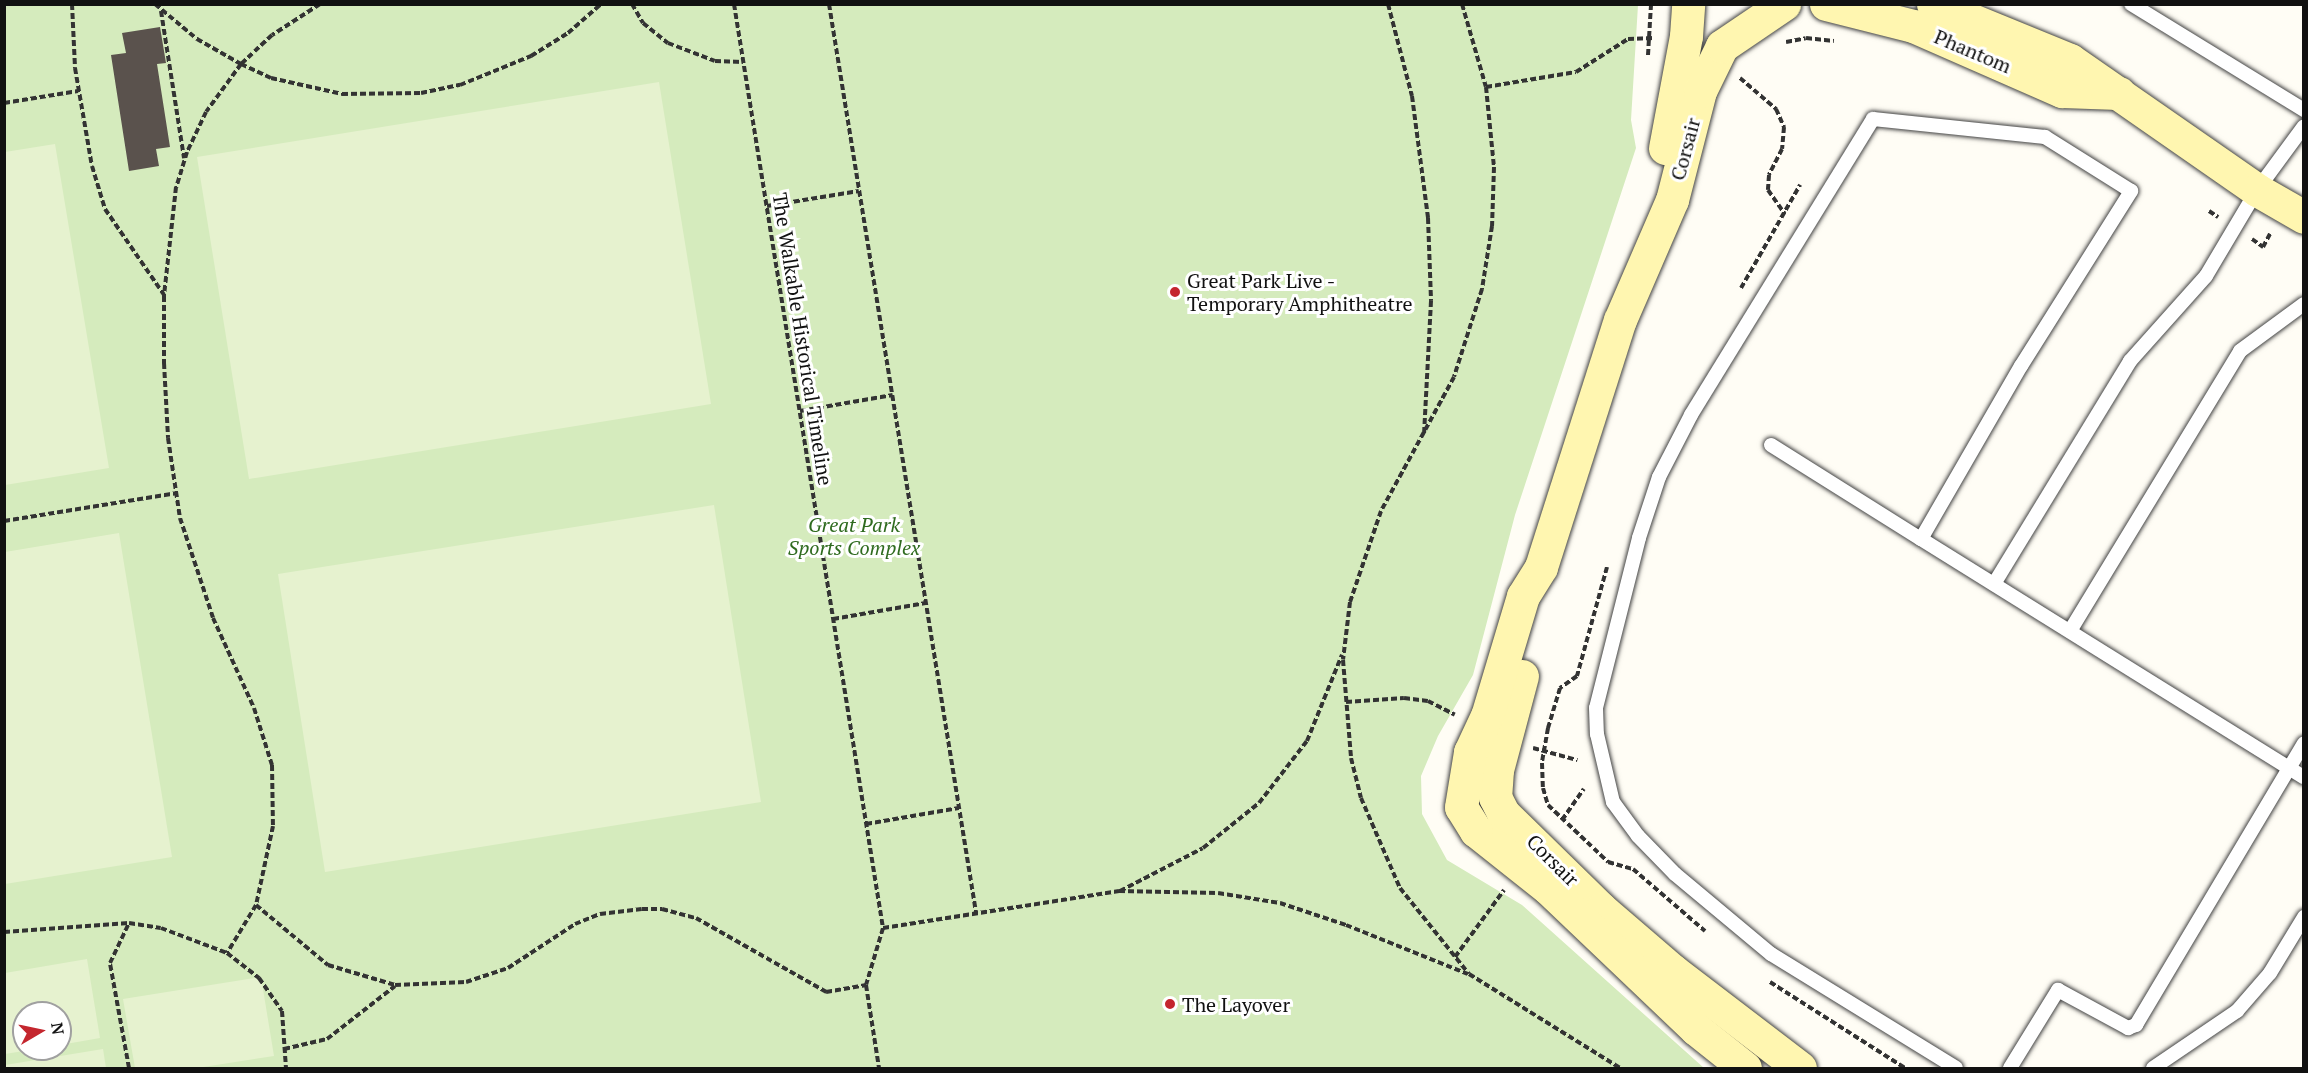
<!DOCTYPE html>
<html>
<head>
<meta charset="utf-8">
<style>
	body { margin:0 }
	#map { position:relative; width:2308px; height:1073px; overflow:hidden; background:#fffdf5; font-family:"PT Serif",serif }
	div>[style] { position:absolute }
	.green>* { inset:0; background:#d5ebbd }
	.pitch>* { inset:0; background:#e6f2cf }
	.building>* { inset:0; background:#5a524d }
	.path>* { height:4px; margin-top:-2px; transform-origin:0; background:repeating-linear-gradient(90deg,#333 0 6px,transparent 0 9px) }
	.roads { filter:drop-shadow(0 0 2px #444) drop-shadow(0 0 2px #444) }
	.lane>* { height:14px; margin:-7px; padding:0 7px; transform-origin:7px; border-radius:7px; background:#fff }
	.secondary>* { height:33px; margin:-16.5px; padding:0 16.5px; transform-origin:16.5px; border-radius:16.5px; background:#fff6b0 }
	.dots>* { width:16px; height:16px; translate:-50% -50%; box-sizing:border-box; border:3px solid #fff; border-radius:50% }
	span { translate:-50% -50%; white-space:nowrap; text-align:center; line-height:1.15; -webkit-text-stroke:6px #fff; paint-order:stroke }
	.street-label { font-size:20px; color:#111 }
	.poi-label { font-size:20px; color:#111 }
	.left { translate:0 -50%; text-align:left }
	.park-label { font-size:20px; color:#2f6b1f; font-style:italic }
	.frame { position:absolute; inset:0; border:6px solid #111; pointer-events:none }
	.north { position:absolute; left:12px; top:1001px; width:60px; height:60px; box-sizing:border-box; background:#fff; border:2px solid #a0a0a0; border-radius:50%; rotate:81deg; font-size:16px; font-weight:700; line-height:24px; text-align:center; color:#111 }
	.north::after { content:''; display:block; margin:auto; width:21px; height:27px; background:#c4262e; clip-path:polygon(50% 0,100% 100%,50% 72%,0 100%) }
</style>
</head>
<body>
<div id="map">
	<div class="green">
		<div style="clip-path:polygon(evenodd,5px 5px,1638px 5px,1631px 120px,1636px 148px,1515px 515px,1473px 675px,1438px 736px,1421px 776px,1422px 814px,1447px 860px,1522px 905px,1704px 1068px,5px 1068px,5px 5px,24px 1013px,60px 1013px,60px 1049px,24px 1049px,24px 1013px)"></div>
	</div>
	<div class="pitch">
		<div style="clip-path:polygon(659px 82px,711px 404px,249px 479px,197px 157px)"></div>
		<div style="clip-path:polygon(55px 144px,109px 468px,5px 485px,5px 152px)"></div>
		<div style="clip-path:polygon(714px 505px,761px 802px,325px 872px,278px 574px)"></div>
		<div style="clip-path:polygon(119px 533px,172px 857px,5px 884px,5px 552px)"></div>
		<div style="clip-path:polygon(87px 959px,100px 1038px,60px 1045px,60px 1013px,24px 1013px,24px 1049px,36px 1049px,5px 1054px,5px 973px)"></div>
		<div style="clip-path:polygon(261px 977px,274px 1056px,197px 1068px,135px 1068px,123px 999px)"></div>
		<div style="clip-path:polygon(103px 1049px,106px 1068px,5px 1068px,5px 1065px)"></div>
	</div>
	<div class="building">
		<div style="clip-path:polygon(160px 27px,166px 63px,157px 64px,170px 147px,156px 149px,159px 166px,129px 171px,111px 55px,126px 53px,122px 33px)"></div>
	</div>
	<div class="path">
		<div style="left:72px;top:4px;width:64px;rotate:87.3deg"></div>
		<div style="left:75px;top:68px;width:99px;rotate:80.2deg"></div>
		<div style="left:92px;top:166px;width:45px;rotate:73.2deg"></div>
		<div style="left:105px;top:209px;width:104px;rotate:55.5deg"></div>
		<div style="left:155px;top:4px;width:55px;rotate:39.8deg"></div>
		<div style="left:197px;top:39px;width:51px;rotate:29.6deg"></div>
		<div style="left:241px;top:64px;width:59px;rotate:126.1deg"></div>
		<div style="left:206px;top:112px;width:44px;rotate:115.4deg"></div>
		<div style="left:187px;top:152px;width:37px;rotate:107deg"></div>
		<div style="left:176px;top:187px;width:110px;rotate:96.3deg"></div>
		<div style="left:164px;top:296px;width:67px;rotate:90deg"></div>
		<div style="left:164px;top:363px;width:75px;rotate:86.9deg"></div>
		<div style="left:168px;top:438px;width:81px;rotate:81.5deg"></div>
		<div style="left:180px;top:518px;width:105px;rotate:71.7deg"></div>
		<div style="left:213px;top:618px;width:99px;rotate:65.5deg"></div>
		<div style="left:254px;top:708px;width:60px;rotate:72.5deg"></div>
		<div style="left:272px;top:765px;width:61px;rotate:89.1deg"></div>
		<div style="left:273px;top:826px;width:81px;rotate:102.1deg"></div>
		<div style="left:256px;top:905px;width:94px;rotate:39.8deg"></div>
		<div style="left:328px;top:965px;width:70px;rotate:16.6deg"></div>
		<div style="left:395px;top:985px;width:71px;rotate:-2.4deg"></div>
		<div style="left:466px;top:982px;width:44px;rotate:-18.4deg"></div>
		<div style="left:508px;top:968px;width:80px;rotate:-33.3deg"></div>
		<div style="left:575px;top:924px;width:27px;rotate:-22deg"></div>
		<div style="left:600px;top:914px;width:42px;rotate:-6.8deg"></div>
		<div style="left:642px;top:909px;width:20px"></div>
		<div style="left:662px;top:909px;width:35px;rotate:15deg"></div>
		<div style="left:696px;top:918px;width:150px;rotate:29.6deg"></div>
		<div style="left:826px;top:992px;width:41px;rotate:-9.9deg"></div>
		<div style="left:320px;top:4px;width:57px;rotate:147.1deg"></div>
		<div style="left:272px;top:35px;width:42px;rotate:136.9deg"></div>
		<div style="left:241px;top:64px;width:33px;rotate:25deg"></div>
		<div style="left:271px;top:78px;width:73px;rotate:12.7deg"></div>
		<div style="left:342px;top:94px;width:79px;rotate:-0.7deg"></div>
		<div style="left:421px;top:93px;width:40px;rotate:-12deg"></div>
		<div style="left:460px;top:85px;width:77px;rotate:-22.2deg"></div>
		<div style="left:531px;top:56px;width:44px;rotate:-31.9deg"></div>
		<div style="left:568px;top:33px;width:44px;rotate:-41.3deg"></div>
		<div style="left:632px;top:4px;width:22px;rotate:60deg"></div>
		<div style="left:643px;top:23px;width:32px;rotate:39deg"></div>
		<div style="left:668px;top:43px;width:50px;rotate:21deg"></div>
		<div style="left:715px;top:61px;width:28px;rotate:2deg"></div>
		<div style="left:734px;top:4px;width:936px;rotate:80.84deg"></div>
		<div style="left:883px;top:928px;width:59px;rotate:106.6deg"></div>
		<div style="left:866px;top:985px;width:84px;rotate:81.1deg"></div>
		<div style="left:829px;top:4px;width:921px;rotate:80.81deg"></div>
		<div style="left:1388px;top:4px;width:95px;rotate:75.4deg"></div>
		<div style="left:1412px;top:96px;width:123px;rotate:82.5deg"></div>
		<div style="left:1428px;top:218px;width:83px;rotate:87.9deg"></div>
		<div style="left:1431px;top:301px;width:133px;rotate:93deg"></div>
		<div style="left:1462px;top:4px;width:86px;rotate:73.9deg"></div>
		<div style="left:1486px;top:87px;width:80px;rotate:84.3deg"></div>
		<div style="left:1494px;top:167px;width:59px;rotate:91.9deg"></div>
		<div style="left:1492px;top:226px;width:64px;rotate:99deg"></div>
		<div style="left:1482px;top:289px;width:92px;rotate:107.7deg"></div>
		<div style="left:1454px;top:377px;width:153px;rotate:118.6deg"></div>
		<div style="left:1381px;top:511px;width:96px;rotate:108.8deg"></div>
		<div style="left:1350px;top:602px;width:58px;rotate:96.9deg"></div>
		<div style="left:1343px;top:660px;width:98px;rotate:85.3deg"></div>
		<div style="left:1351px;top:758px;width:41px;rotate:76deg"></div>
		<div style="left:1361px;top:798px;width:98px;rotate:66.6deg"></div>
		<div style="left:1400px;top:888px;width:110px;rotate:51.3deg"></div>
		<div style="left:1469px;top:974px;width:178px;rotate:31.9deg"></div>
		<div style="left:161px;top:11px;width:149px;rotate:81.1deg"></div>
		<div style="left:1786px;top:42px;width:20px;rotate:-11deg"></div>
		<div style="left:1806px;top:38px;width:28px;rotate:6deg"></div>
		<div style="left:1648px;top:55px;width:51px;rotate:-86.6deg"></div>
		<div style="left:1740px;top:78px;width:48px;rotate:40.7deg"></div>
		<div style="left:1776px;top:109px;width:20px;rotate:66deg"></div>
		<div style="left:1784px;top:127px;width:22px;rotate:95deg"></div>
		<div style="left:1782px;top:149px;width:29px;rotate:117deg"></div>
		<div style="left:1769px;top:175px;width:15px;rotate:94deg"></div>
		<div style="left:1768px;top:190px;width:29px;rotate:55deg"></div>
		<div style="left:1486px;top:87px;width:91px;rotate:-9.5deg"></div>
		<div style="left:1576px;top:72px;width:62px;rotate:-32.4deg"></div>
		<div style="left:1628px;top:39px;width:26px;rotate:-2deg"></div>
		<div style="left:4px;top:103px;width:75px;rotate:-9.2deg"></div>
		<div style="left:767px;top:206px;width:93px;rotate:-9.3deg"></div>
		<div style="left:2209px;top:211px;width:11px;rotate:34deg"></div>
		<div style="left:2252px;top:239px;width:14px;rotate:36deg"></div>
		<div style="left:2263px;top:247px;width:15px;rotate:-62deg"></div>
		<div style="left:1741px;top:288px;width:119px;rotate:-60.2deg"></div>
		<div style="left:800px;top:411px;width:94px;rotate:-9.8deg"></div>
		<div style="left:4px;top:521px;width:174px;rotate:-9.2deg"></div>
		<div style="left:1607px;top:567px;width:113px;rotate:105.4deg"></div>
		<div style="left:1577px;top:676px;width:21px;rotate:145deg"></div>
		<div style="left:1560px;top:688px;width:42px;rotate:106.7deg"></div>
		<div style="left:1548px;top:728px;width:36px;rotate:100deg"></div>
		<div style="left:1542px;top:763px;width:25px;rotate:88deg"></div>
		<div style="left:1543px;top:788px;width:18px;rotate:74deg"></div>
		<div style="left:1548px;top:805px;width:83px;rotate:43.5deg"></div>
		<div style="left:1608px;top:862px;width:26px;rotate:16deg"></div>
		<div style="left:1633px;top:869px;width:95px;rotate:40.7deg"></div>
		<div style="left:833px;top:619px;width:94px;rotate:-9.8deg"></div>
		<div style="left:1346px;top:702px;width:58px;rotate:-3.9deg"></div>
		<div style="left:1404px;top:698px;width:24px;rotate:7deg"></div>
		<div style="left:1428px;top:701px;width:30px;rotate:27deg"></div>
		<div style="left:1533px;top:748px;width:46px;rotate:15.3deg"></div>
		<div style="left:1562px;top:820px;width:38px;rotate:-55deg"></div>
		<div style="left:866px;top:824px;width:94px;rotate:-9.8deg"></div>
		<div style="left:1120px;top:891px;width:93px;rotate:-27.4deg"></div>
		<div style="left:1203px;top:848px;width:72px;rotate:-38.8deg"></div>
		<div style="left:1259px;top:803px;width:78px;rotate:-52.3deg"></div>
		<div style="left:1307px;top:741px;width:93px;rotate:-67.9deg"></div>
		<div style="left:256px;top:905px;width:56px;rotate:121.1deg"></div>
		<div style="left:227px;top:953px;width:41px;rotate:38deg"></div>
		<div style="left:259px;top:978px;width:40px;rotate:55.1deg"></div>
		<div style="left:282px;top:1011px;width:57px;rotate:86deg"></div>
		<div style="left:883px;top:928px;width:239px;rotate:-8.9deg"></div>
		<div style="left:1119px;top:891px;width:99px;rotate:1.2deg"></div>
		<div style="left:1218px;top:893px;width:63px;rotate:9.2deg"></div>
		<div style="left:1280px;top:903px;width:70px;rotate:18.4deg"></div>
		<div style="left:1346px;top:925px;width:131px;rotate:21.9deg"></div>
		<div style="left:4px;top:932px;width:125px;rotate:-4.1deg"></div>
		<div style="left:129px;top:923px;width:32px;rotate:9deg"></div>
		<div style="left:161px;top:928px;width:71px;rotate:20.7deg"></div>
		<div style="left:1455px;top:957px;width:83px;rotate:-53.8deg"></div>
		<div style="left:1770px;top:982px;width:160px;rotate:32.5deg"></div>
		<div style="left:284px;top:1049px;width:44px;rotate:-13.1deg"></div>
		<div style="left:327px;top:1039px;width:86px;rotate:-37.9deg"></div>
		<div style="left:129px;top:1068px;width:107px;rotate:-100.3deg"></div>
		<div style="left:110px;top:963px;width:44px;rotate:-64.6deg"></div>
	</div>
	<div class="roads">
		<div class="lane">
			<div style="left:2131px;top:4px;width:203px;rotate:31.5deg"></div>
			<div style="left:1771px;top:445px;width:177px;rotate:32.1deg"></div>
			<div style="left:1921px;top:539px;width:200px;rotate:-60deg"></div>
			<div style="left:2021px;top:366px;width:207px;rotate:-57.8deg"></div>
			<div style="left:2131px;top:191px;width:102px;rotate:-147.9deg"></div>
			<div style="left:2045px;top:137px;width:173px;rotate:-174deg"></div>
			<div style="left:1873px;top:119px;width:347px;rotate:121.6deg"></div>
			<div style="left:1691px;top:415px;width:70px;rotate:117.3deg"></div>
			<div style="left:1659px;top:477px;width:64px;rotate:108.2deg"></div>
			<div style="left:1639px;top:538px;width:175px;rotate:104.2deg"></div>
			<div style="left:1596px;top:708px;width:26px;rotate:88deg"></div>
			<div style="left:1597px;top:734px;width:70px;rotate:76.8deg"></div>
			<div style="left:1613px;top:802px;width:42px;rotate:53.7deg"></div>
			<div style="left:1638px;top:836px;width:53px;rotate:45.8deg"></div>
			<div style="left:1675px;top:874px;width:125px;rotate:39.8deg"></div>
			<div style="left:1771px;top:954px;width:217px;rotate:31.6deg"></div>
			<div style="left:1921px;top:539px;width:451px;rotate:31.9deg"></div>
			<div style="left:1994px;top:584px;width:261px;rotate:-58.6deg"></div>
			<div style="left:2130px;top:361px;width:114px;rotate:-48.2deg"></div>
			<div style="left:2206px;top:276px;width:100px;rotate:-59.3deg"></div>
			<div style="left:2257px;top:190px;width:79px;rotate:-53.7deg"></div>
			<div style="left:2070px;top:631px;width:328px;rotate:-58.7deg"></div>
			<div style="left:2240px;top:351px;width:79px;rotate:-36.3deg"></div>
			<div style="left:2010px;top:1068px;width:92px;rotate:-58.4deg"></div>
			<div style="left:2058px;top:990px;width:80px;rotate:28.5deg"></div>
			<div style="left:2128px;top:1028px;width:9px;rotate:-21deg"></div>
			<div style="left:2136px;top:1025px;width:328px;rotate:-59.2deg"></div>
			<div style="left:2153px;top:1068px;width:102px;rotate:-34.2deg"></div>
			<div style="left:2237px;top:1011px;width:50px;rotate:-49deg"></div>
			<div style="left:2270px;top:973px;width:66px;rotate:-58.7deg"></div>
		</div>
		<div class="secondary">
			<div style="left:1826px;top:4px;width:90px;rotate:14.2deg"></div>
			<div style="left:1913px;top:26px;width:163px;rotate:23.6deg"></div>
			<div style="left:2062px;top:91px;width:57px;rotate:2deg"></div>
			<div style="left:1933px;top:4px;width:148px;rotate:22.2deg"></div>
			<div style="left:2070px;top:60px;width:228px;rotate:34.8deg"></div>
			<div style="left:2257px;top:190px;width:54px;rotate:29.9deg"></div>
			<div style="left:1665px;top:148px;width:114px;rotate:-79.4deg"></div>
			<div style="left:1686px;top:36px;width:32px;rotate:-86deg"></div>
			<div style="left:1522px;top:676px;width:97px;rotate:104.9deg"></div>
			<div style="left:1497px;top:770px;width:27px;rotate:94deg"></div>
			<div style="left:1495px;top:797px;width:18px;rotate:63deg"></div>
			<div style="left:1503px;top:813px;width:137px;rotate:44.4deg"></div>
			<div style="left:1601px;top:909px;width:94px;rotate:40.7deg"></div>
			<div style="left:1672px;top:970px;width:161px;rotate:37.4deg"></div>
			<div style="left:1745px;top:1068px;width:63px;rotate:-141.5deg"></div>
			<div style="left:1696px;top:1029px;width:204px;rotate:-136.4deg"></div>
			<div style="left:1548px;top:888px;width:92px;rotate:-141.6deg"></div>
			<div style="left:1476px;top:831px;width:28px;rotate:-122deg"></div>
			<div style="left:1461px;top:807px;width:56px;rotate:-80.7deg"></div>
			<div style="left:1470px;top:752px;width:40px;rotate:-65deg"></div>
			<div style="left:1487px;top:716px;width:125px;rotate:-73.3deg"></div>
			<div style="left:1523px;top:596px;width:34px;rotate:-58deg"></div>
			<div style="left:1541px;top:567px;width:259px;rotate:-72.3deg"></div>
			<div style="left:1620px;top:320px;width:131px;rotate:-66.6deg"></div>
			<div style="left:1672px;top:200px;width:113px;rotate:-75.6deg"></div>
			<div style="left:1700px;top:91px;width:50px;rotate:-63.9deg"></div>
			<div style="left:1722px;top:46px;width:75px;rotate:-34.1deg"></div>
		</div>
	</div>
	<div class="dots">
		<div style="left:1175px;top:292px;background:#c4262e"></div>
		<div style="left:1170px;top:1004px;background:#c4262e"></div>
	</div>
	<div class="street-label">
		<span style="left:1973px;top:51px;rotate:23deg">Phantom</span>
		<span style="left:1685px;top:149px;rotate:-75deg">Corsair</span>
		<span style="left:803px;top:339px;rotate:81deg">The Walkable Historical Timeline</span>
		<span style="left:1553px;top:860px;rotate:45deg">Corsair</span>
	</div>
	<div class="poi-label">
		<span class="left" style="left:1187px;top:292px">Great Park Live -<br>Temporary Amphitheatre</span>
		<span class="left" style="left:1182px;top:1004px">The Layover</span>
	</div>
	<div class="park-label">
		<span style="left:854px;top:536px">Great Park<br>Sports Complex</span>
	</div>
	<div class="frame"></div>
	<div class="north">N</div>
</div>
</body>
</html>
